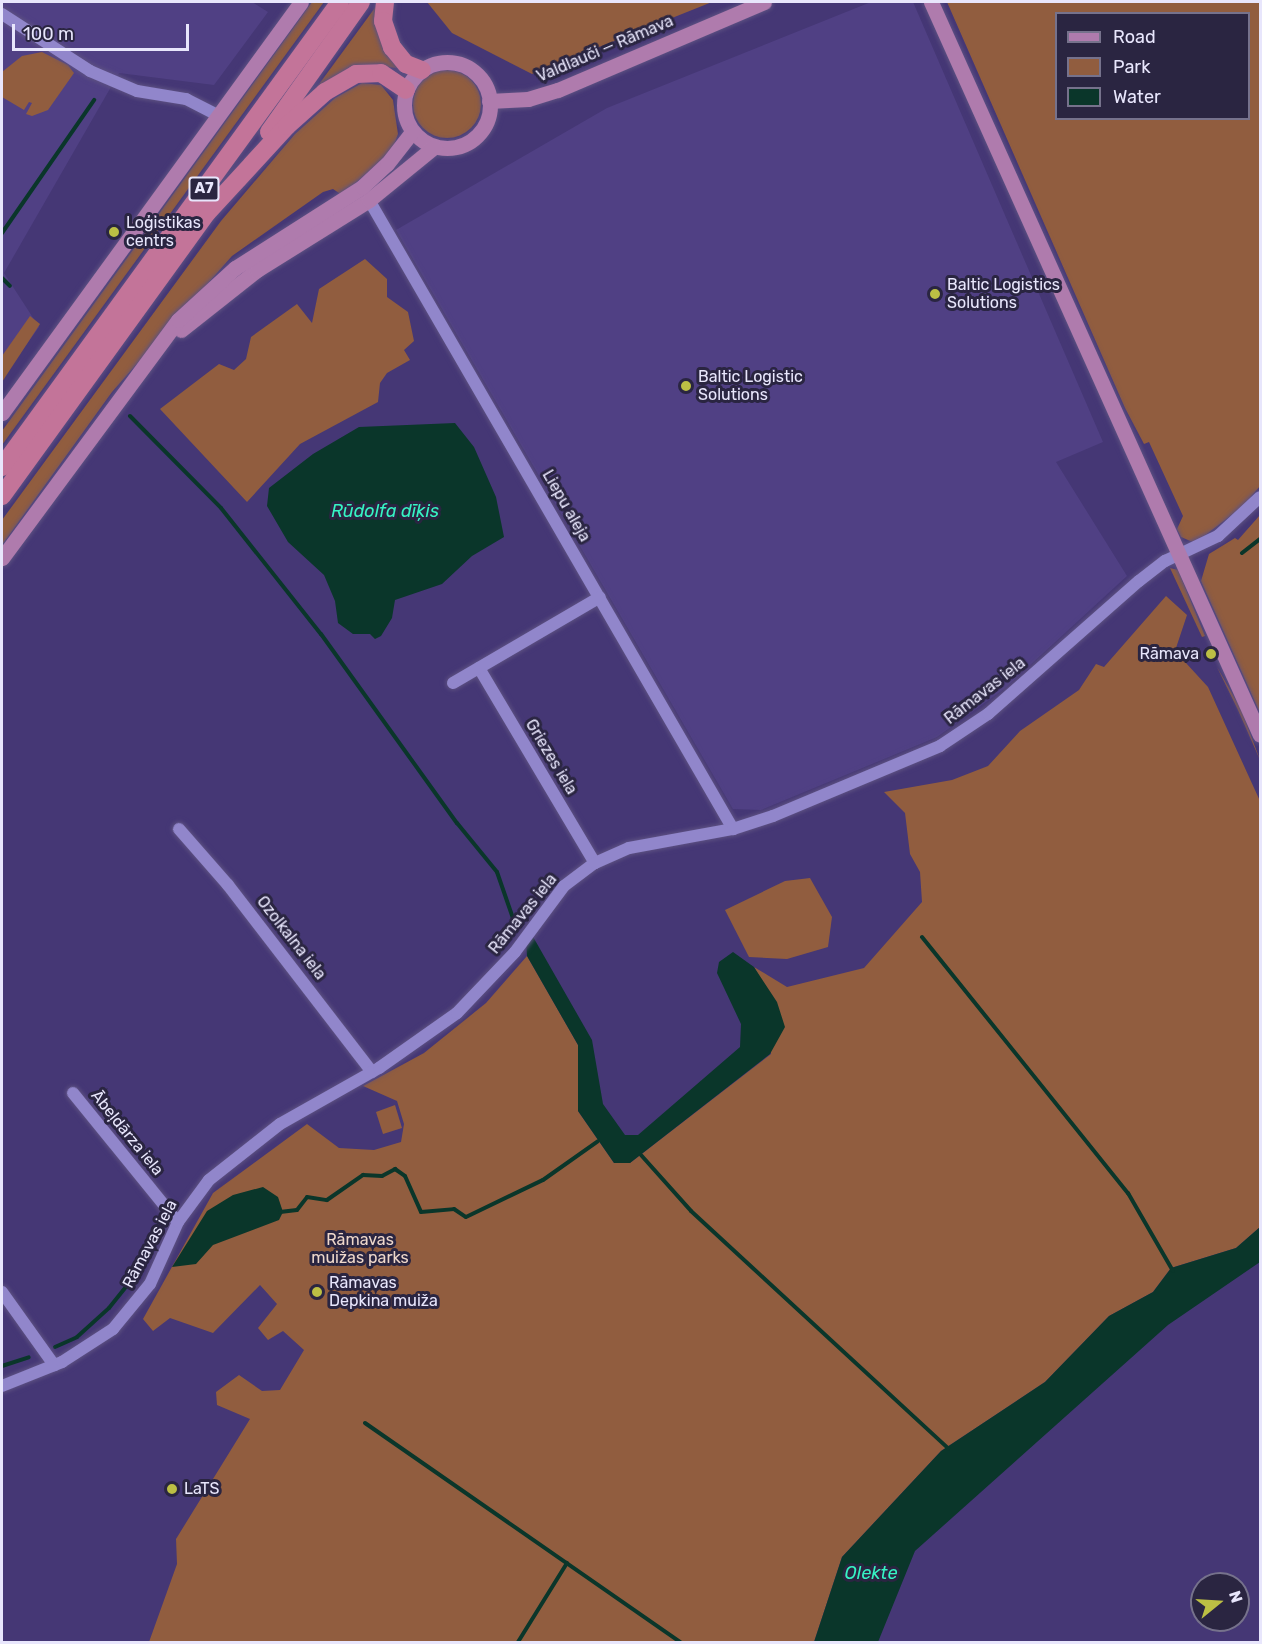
<!DOCTYPE html>
<html>
<head>
<meta charset="utf-8">
<style>
	body { margin:0 }
	#map { position:relative; width:1262px; height:1644px; overflow:hidden; background:#453775; font-family:Rubik,sans-serif }
	div>[style] { position:absolute }
	.built>* { inset:0; background:#504084 }
	.green>* { inset:0; background:#915d3f }
	.round { border-radius:50% }
	.water>* { inset:0; background:#0a362a }
	.stream>* { height:4px; margin:-2px; padding:0 2px; transform-origin:2px; border-radius:2px; background:#0a362a }
	.roads { filter:drop-shadow(0 0 2px #5d5182) drop-shadow(0 0 2px #5d5182) }
	.minor>* { height:12px; margin:-6px; padding:0 6px; transform-origin:6px; border-radius:6px; background:#9186cb }
	.major>* { height:15px; margin:-7.5px; padding:0 7.5px; transform-origin:7.5px; border-radius:7.5px; background:#af7bad }
	.major>.ring { margin:-7.5px; padding:0; box-sizing:content-box; background:none; border:15px solid #af7bad; border-radius:50% }
	.highway>* { height:18px; margin:-9px; padding:0 9px; transform-origin:9px; border-radius:9px; background:#c37499 }
	.dots>* { width:16px; height:16px; translate:-50% -50%; box-sizing:border-box; border:3px solid #2a2541; border-radius:50% }
	span { translate:-50% -50%; white-space:nowrap; text-align:center; line-height:1.15; -webkit-text-stroke:6px #2a2541; paint-order:stroke }
	.shield-label span { padding:2px 4px; background:#2a2541; border:2px solid; border-radius:4px; -webkit-text-stroke-width:0 }
	.shield-label { font-size:15px; color:#e8e6fc; font-weight:700 }
	.street-label { font-size:16px; color:#e8e6fc }
	.poi-label { font-size:16px; color:#e8e6fc }
	.left { translate:0 -50%; text-align:left }
	.right { translate:-100% -50%; text-align:right }
	.park-label { font-size:16px; color:#efd8cb }
	.water-label { font-size:18px; color:#36f4c4; font-style:italic }
	.frame { position:absolute; inset:0; border:3px solid #e8e6fc; pointer-events:none }
	.legend { position:absolute; left:1055px; top:12px; width:195px; height:108px; box-sizing:border-box; background:#2a2541; border:2px solid #76728c; margin:0; padding:8px 10px; list-style:none; font-size:18px; color:#e8e6fc }
	.legend li { display:flex; align-items:center; gap:12px; height:30px }
	.legend b { width:30px; border:2px solid #76728c }
	.north { position:absolute; left:1190px; top:1572px; width:60px; height:60px; box-sizing:border-box; background:#2a2541; border:2px solid #76728c; border-radius:50%; rotate:72deg; font-size:16px; font-weight:700; line-height:24px; text-align:center; color:#e8e6fc }
	.north::after { content:''; display:block; margin:auto; width:21px; height:27px; background:#bcbf44; clip-path:polygon(50% 0,100% 100%,50% 72%,0 100%) }
	.scale { position:absolute; left:12px; top:24px; width:177px; height:27px; box-sizing:border-box; border:3px solid #e8e6fc; border-top:0; padding-left:8px; font-size:18px; line-height:21px; white-space:nowrap; color:#e8e6fc; -webkit-text-stroke:4px #2a2541; paint-order:stroke }
</style>
</head>
<body>
<div id="map">
	<div class="built">
		<div style="clip-path:polygon(2px 2px,252px 2px,268px 12px,214px 85px,119px 73px,4px 273px,39px 327px,2px 379px)"></div>
		<div style="clip-path:polygon(871px 2px,913px 2px,1103px 442px,1056px 462px,1127px 576px,1004px 689px,937px 737px,761px 810px,733px 809px,396px 230px,607px 108px)"></div>
	</div>
	<div class="green">
		<div style="clip-path:polygon(312px 2px,324px 2px,2px 445px,2px 431px)"></div>
		<div style="clip-path:polygon(427px 2px,712px 2px,532px 74px,452px 33px)"></div>
		<div style="clip-path:polygon(evenodd,947px 2px,1260px 2px,1260px 486px,1242px 507px,1195px 543px,1181px 537px,1177px 529px,1183px 516px,1149px 442px,1144px 444px,1125px 408px,947px 2px,1056px 14px,1248px 14px,1248px 118px,1056px 118px,1056px 14px)"></div>
		<div style="clip-path:polygon(377px 5px,397px 68px,386px 67px,303px 106px)"></div>
		<div style="clip-path:polygon(42px 52px,68px 65px,74px 73px,48px 110px,32px 116px,26px 114px,32px 103px,29px 102px,24px 110px,2px 97px,2px 72px,22px 56px)"></div>
		<div class="round" style="left:413px;top:70px;width:68px;height:68px"></div>
		<div style="clip-path:polygon(362px 83px,381px 85px,393px 100px,398px 134px,392px 151px,342px 195px,333px 189px,323px 192px,232px 256px,112px 392px,2px 545px,2px 520px,221px 221px,295px 134px,335px 98px)"></div>
		<div style="clip-path:polygon(365px 259px,387px 279px,387px 297px,408px 312px,414px 341px,404px 350px,410px 360px,387px 373px,380px 383px,378px 402px,300px 444px,247px 502px,160px 409px,219px 364px,234px 370px,246px 359px,251px 337px,297px 304px,312px 323px,319px 289px)"></div>
		<div style="clip-path:polygon(30px 316px,40px 324px,2px 382px,2px 356px)"></div>
		<div style="clip-path:polygon(1260px 515px,1260px 713px,1201px 581px,1209px 554px,1235px 538px,1238px 540px)"></div>
		<div style="clip-path:polygon(1170px 568px,1178px 570px,1205px 636px,1202px 637px)"></div>
		<div style="clip-path:polygon(1166px 596px,1187px 615px,1175px 651px,1208px 687px,1260px 801px,1260px 1227px,1236px 1248px,1171px 1268px,1153px 1292px,1109px 1316px,1045px 1382px,941px 1451px,842px 1557px,814px 1642px,149px 1642px,177px 1564px,176px 1539px,250px 1419px,217px 1405px,216px 1392px,239px 1375px,262px 1391px,280px 1390px,304px 1350px,283px 1331px,268px 1340px,258px 1328px,277px 1304px,260px 1285px,213px 1333px,170px 1318px,153px 1331px,143px 1319px,213px 1193px,307px 1124px,339px 1148px,374px 1150px,401px 1142px,404px 1124px,397px 1101px,363px 1086px,424px 1053px,486px 1003px,527px 956px,578px 1045px,578px 1111px,614px 1163px,630px 1163px,771px 1054px,763px 983px,754px 967px,787px 987px,864px 968px,922px 902px,920px 872px,910px 854px,905px 813px,884px 792px,952px 780px,988px 766px,1020px 731px,1079px 690px,1096px 664px,1104px 667px)"></div>
		<div style="clip-path:polygon(1217px 667px,1241px 709px,1260px 760px,1238px 710px)"></div>
		<div style="clip-path:polygon(810px 878px,832px 917px,828px 947px,787px 959px,749px 957px,725px 910px,785px 881px)"></div>
		<div style="clip-path:polygon(395px 1105px,402px 1128px,383px 1134px,376px 1112px)"></div>
	</div>
	<div class="water">
		<div style="clip-path:polygon(455px 423px,474px 447px,496px 497px,504px 537px,472px 556px,442px 584px,395px 600px,392px 618px,381px 636px,375px 639px,370px 634px,353px 634px,338px 623px,335px 601px,324px 575px,288px 542px,267px 506px,269px 488px,313px 454px,359px 427px)"></div>
		<div style="clip-path:polygon(532px 935px,592px 1040px,603px 1104px,625px 1135px,638px 1135px,740px 1047px,741px 1024px,717px 973px,719px 962px,733px 952px,754px 967px,777px 1002px,785px 1027px,770px 1054px,630px 1163px,614px 1163px,578px 1111px,578px 1045px,527px 956px,526px 942px)"></div>
		<div style="clip-path:polygon(263px 1187px,278px 1197px,283px 1212px,279px 1220px,213px 1245px,196px 1264px,172px 1267px,207px 1211px,233px 1195px)"></div>
		<div style="clip-path:polygon(1260px 1227px,1260px 1262px,1168px 1325px,915px 1551px,878px 1642px,814px 1642px,842px 1557px,941px 1451px,1045px 1382px,1109px 1316px,1153px 1292px,1171px 1268px,1236px 1248px)"></div>
	</div>
	<div class="stream">
		<div style="left:2px;top:233px;width:162px;rotate:-55.3deg"></div>
		<div style="left:2px;top:278px;width:11px;rotate:45deg"></div>
		<div style="left:130px;top:416px;width:129px;rotate:45.3deg"></div>
		<div style="left:221px;top:508px;width:161px;rotate:51.6deg"></div>
		<div style="left:321px;top:634px;width:233px;rotate:54.3deg"></div>
		<div style="left:457px;top:823px;width:63px;rotate:50.8deg"></div>
		<div style="left:497px;top:872px;width:58px;rotate:70.9deg"></div>
		<div style="left:1242px;top:553px;width:23px;rotate:-38deg"></div>
		<div style="left:922px;top:937px;width:329px;rotate:51.2deg"></div>
		<div style="left:1128px;top:1193px;width:90px;rotate:60deg"></div>
		<div style="left:641px;top:1155px;width:75px;rotate:48.2deg"></div>
		<div style="left:691px;top:1211px;width:350px;rotate:42.7deg"></div>
		<div style="left:280px;top:1212px;width:17px;rotate:-7deg"></div>
		<div style="left:297px;top:1210px;width:16px;rotate:-52deg"></div>
		<div style="left:307px;top:1197px;width:20px;rotate:9deg"></div>
		<div style="left:327px;top:1200px;width:44px;rotate:-34.8deg"></div>
		<div style="left:363px;top:1175px;width:19px;rotate:3deg"></div>
		<div style="left:382px;top:1176px;width:15px;rotate:-28deg"></div>
		<div style="left:395px;top:1169px;width:12px;rotate:35deg"></div>
		<div style="left:405px;top:1176px;width:39px;rotate:66deg"></div>
		<div style="left:421px;top:1212px;width:33px;rotate:-5deg"></div>
		<div style="left:454px;top:1209px;width:14px;rotate:34deg"></div>
		<div style="left:466px;top:1217px;width:85px;rotate:-25.7deg"></div>
		<div style="left:543px;top:1180px;width:67px;rotate:-35.3deg"></div>
		<div style="left:55px;top:1347px;width:24px;rotate:-24deg"></div>
		<div style="left:77px;top:1337px;width:43px;rotate:-42.2deg"></div>
		<div style="left:109px;top:1308px;width:51px;rotate:-51.3deg"></div>
		<div style="left:2px;top:1366px;width:28px;rotate:-18deg"></div>
		<div style="left:365px;top:1423px;width:384px;rotate:34.8deg"></div>
		<div style="left:518px;top:1642px;width:93px;rotate:-58.2deg"></div>
	</div>
	<div class="roads">
		<div class="minor">
			<div style="left:2px;top:14px;width:105px;rotate:32.9deg"></div>
			<div style="left:90px;top:71px;width:51px;rotate:23.1deg"></div>
			<div style="left:137px;top:91px;width:50px;rotate:9.3deg"></div>
			<div style="left:186px;top:99px;width:36px;rotate:27deg"></div>
			<div style="left:369px;top:200px;width:727px;rotate:59.94deg"></div>
			<div style="left:479px;top:668px;width:227px;rotate:59.3deg"></div>
			<div style="left:453px;top:683px;width:170px;rotate:-30.3deg"></div>
			<div style="left:179px;top:829px;width:74px;rotate:48.8deg"></div>
			<div style="left:228px;top:885px;width:236px;rotate:52.4deg"></div>
			<div style="left:73px;top:1093px;width:166px;rotate:50.9deg"></div>
			<div style="left:2px;top:1292px;width:90px;rotate:54.5deg"></div>
			<div style="left:2px;top:1386px;width:65px;rotate:-21.8deg"></div>
			<div style="left:62px;top:1362px;width:61px;rotate:-32.9deg"></div>
			<div style="left:113px;top:1329px;width:58px;rotate:-50.6deg"></div>
			<div style="left:150px;top:1284px;width:68px;rotate:-65.7deg"></div>
			<div style="left:178px;top:1222px;width:52px;rotate:-53.6deg"></div>
			<div style="left:209px;top:1180px;width:90px;rotate:-38.3deg"></div>
			<div style="left:280px;top:1124px;width:114px;rotate:-29.5deg"></div>
			<div style="left:379px;top:1068px;width:95px;rotate:-35.2deg"></div>
			<div style="left:457px;top:1013px;width:84px;rotate:-46.4deg"></div>
			<div style="left:515px;top:952px;width:82px;rotate:-53.4deg"></div>
			<div style="left:564px;top:886px;width:39px;rotate:-37deg"></div>
			<div style="left:595px;top:863px;width:37px;rotate:-24deg"></div>
			<div style="left:629px;top:848px;width:106px;rotate:-10.4deg"></div>
			<div style="left:733px;top:829px;width:42px;rotate:-18deg"></div>
			<div style="left:773px;top:816px;width:181px;rotate:-22.7deg"></div>
			<div style="left:940px;top:746px;width:58px;rotate:-33.7deg"></div>
			<div style="left:988px;top:714px;width:201px;rotate:-41.4deg"></div>
			<div style="left:1139px;top:581px;width:33px;rotate:-38deg"></div>
			<div style="left:1165px;top:561px;width:59px;rotate:-25.3deg"></div>
			<div style="left:1218px;top:536px;width:57px;rotate:-42.9deg"></div>
		</div>
		<div class="major">
			<div style="left:931px;top:2px;width:803px;rotate:65.83deg"></div>
			<div class="ring" style="left:404px;top:62px;width:71px;height:71px"></div>
			<div style="left:489px;top:101px;width:39px;rotate:-3deg"></div>
			<div style="left:528px;top:99px;width:31px;rotate:-17deg"></div>
			<div style="left:558px;top:90px;width:224px;rotate:-23.1deg"></div>
			<div style="left:181px;top:330px;width:97px;rotate:-38.3deg"></div>
			<div style="left:257px;top:270px;width:132px;rotate:-32deg"></div>
			<div style="left:369px;top:200px;width:84px;rotate:-39.2deg"></div>
			<div style="left:2px;top:413px;width:508px;rotate:-53.96deg"></div>
			<div style="left:2px;top:558px;width:296px;rotate:-53.5deg"></div>
			<div style="left:178px;top:320px;width:77px;rotate:-42.4deg"></div>
			<div style="left:235px;top:268px;width:151px;rotate:-32.5deg"></div>
			<div style="left:362px;top:187px;width:34px;rotate:-43deg"></div>
			<div style="left:387px;top:164px;width:41px;rotate:-52deg"></div>
		</div>
		<div class="highway">
			<div style="left:385px;top:2px;width:19px;rotate:96deg"></div>
			<div style="left:383px;top:21px;width:28px;rotate:71deg"></div>
			<div style="left:392px;top:47px;width:22px;rotate:51deg"></div>
			<div style="left:406px;top:64px;width:17px;rotate:21deg"></div>
			<div style="left:269px;top:132px;width:159px;rotate:-54.7deg"></div>
			<div style="left:2px;top:467px;width:575px;rotate:-53.99deg"></div>
			<div style="left:2px;top:496px;width:349px;rotate:-54.1deg"></div>
			<div style="left:207px;top:213px;width:118px;rotate:-47.4deg"></div>
			<div style="left:287px;top:126px;width:51px;rotate:-41.8deg"></div>
			<div style="left:325px;top:92px;width:36px;rotate:-30deg"></div>
			<div style="left:356px;top:74px;width:25px;rotate:-2deg"></div>
			<div style="left:381px;top:73px;width:30px;rotate:34deg"></div>
		</div>
	</div>
	<div class="dots">
		<div style="left:114px;top:232px;background:#bcbf44"></div>
		<div style="left:935px;top:294px;background:#bcbf44"></div>
		<div style="left:686px;top:386px;background:#bcbf44"></div>
		<div style="left:1211px;top:654px;background:#bcbf44"></div>
		<div style="left:317px;top:1292px;background:#bcbf44"></div>
		<div style="left:172px;top:1489px;background:#bcbf44"></div>
	</div>
	<div class="shield-label">
		<span style="left:204px;top:189px">A7</span>
	</div>
	<div class="street-label">
		<span style="left:605px;top:49px;rotate:-23deg">Valdlauči — Rāmava</span>
		<span style="left:566px;top:506px;rotate:60deg">Liepu aleja</span>
		<span style="left:985px;top:691px;rotate:-38deg">Rāmavas iela</span>
		<span style="left:551px;top:757px;rotate:59deg">Griezes iela</span>
		<span style="left:523px;top:914px;rotate:-51deg">Rāmavas iela</span>
		<span style="left:291px;top:938px;rotate:52deg">Ozolkalna iela</span>
		<span style="left:127px;top:1133px;rotate:51deg">Ābeļdārza iela</span>
		<span style="left:150px;top:1244px;rotate:-62deg">Rāmavas iela</span>
	</div>
	<div class="poi-label">
		<span class="left" style="left:126px;top:232px">Loģistikas<br>centrs</span>
		<span class="left" style="left:947px;top:294px">Baltic Logistics<br>Solutions</span>
		<span class="left" style="left:698px;top:386px">Baltic Logistic<br>Solutions</span>
		<span class="right" style="left:1199px;top:654px">Rāmava</span>
		<span class="left" style="left:329px;top:1292px">Rāmavas<br>Depkina muiža</span>
		<span class="left" style="left:184px;top:1489px">LaTS</span>
	</div>
	<div class="park-label">
		<span style="left:360px;top:1249px">Rāmavas<br>muižas parks</span>
	</div>
	<div class="water-label">
		<span style="left:385px;top:511px">Rūdolfa dīķis</span>
		<span style="left:871px;top:1573px">Olekte</span>
	</div>
	<div class="frame"></div>
	<ul class="legend">
	<li><b style="height:8px;background:#af7bad"></b>Road</li>
	<li><b style="height:16px;background:#915d3f"></b>Park</li>
	<li><b style="height:16px;background:#0a362a"></b>Water</li>
	</ul>
	<div class="north">N</div>
	<div class="scale">100 m</div>
</div>
</body>
</html>
